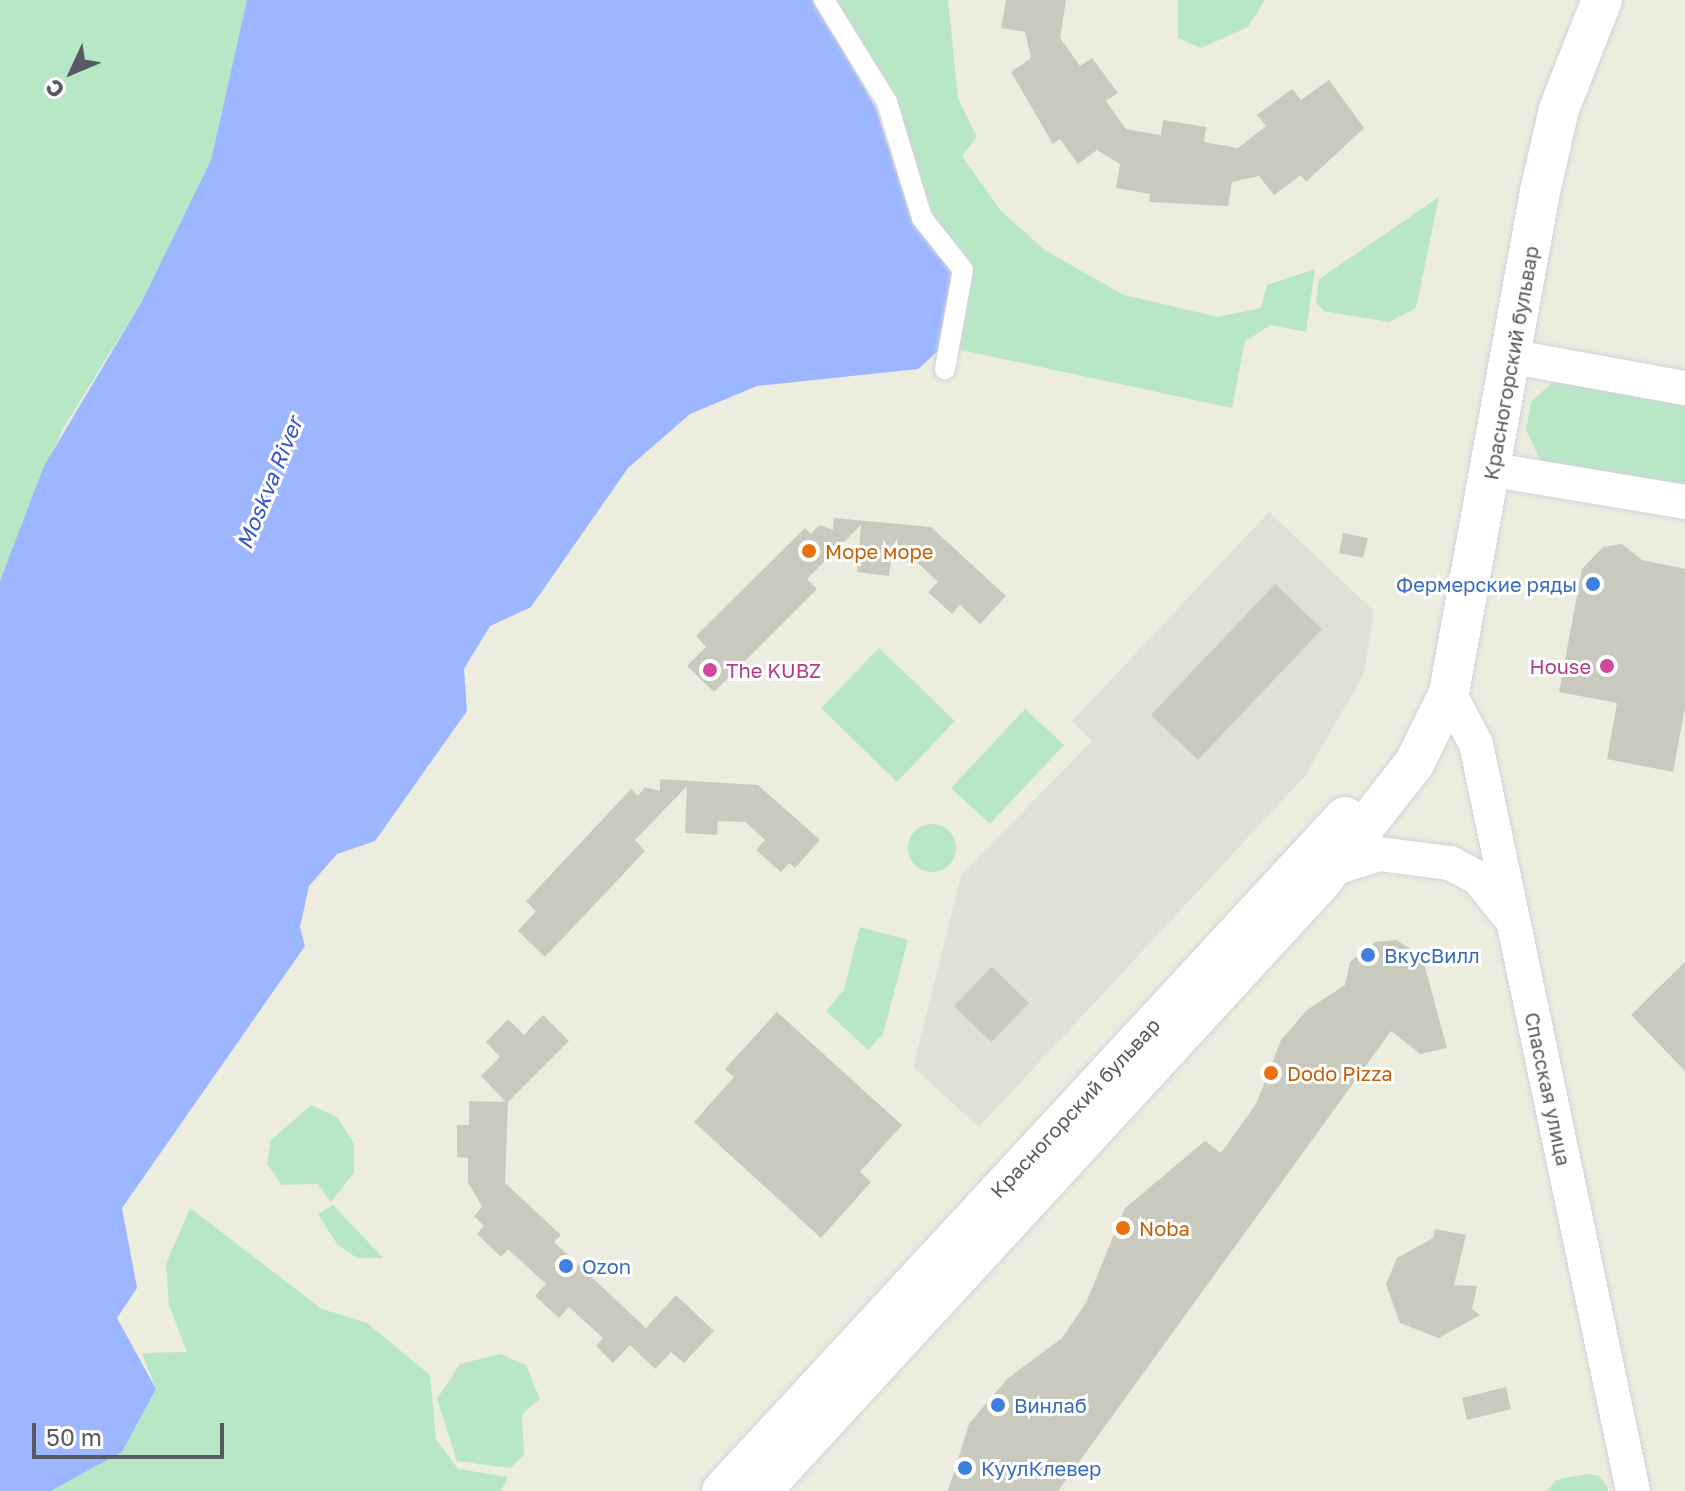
<!DOCTYPE html>
<html>
<head>
<meta charset="utf-8">
<style>
	body { margin:0 }
	#map { position:relative; width:1685px; height:1491px; overflow:hidden; background:#ecedde; font-family:"Golos Text",sans-serif }
	div>[style] { position:absolute }
	.industrial>* { inset:0; background:#e0e0d6 }
	.green>* { inset:0; background:#b8e7c6 }
	.round { border-radius:50% }
	.water>* { inset:0; background:#9cb7ff }
	.building>* { inset:0; background:#cac9be }
	.roads { filter:drop-shadow(0 0 2px #d2d2da) drop-shadow(0 0 2px #d2d2da) }
	.pedestrian>* { height:20px; margin:-10px; padding:0 10px; transform-origin:10px; border-radius:10px; background:#fff }
	.tertiary>* { height:34px; margin:-17px; padding:0 17px; transform-origin:17px; border-radius:17px; background:#fff }
	.secondary>* { height:40px; margin:-20px; padding:0 20px; transform-origin:20px; border-radius:20px; background:#fff }
	.dots>* { width:22px; height:22px; translate:-50% -50%; box-sizing:border-box; border:4px solid #fff; border-radius:50% }
	span { translate:-50% -50%; white-space:nowrap; text-align:center; line-height:1.15; -webkit-text-stroke:6px #fff; paint-order:stroke }
	.street-label { font-size:20px; color:#585961 }
	.food-label { font-size:20px; color:#c56008 }
	.left { translate:0 -50%; text-align:left }
	.shop-label { font-size:20px; color:#366cbe }
	.right { translate:-100% -50%; text-align:right }
	.hotel-label { font-size:20px; color:#b23c85 }
	.water-label { font-size:22px; color:#3553cc; font-style:italic }
	.north { position:absolute; left:32px; top:32px; width:80px; height:80px; -webkit-text-stroke:6px #fff; paint-order:stroke; rotate:226deg; font-size:22px; font-weight:700; line-height:32px; text-align:center; color:#585961 }
	.north::after { content:''; display:block; margin:auto; width:28px; height:36px; background:#585961; clip-path:polygon(50% 0,100% 100%,50% 72%,0 100%) }
	.scale { position:absolute; left:32px; top:1423px; width:192px; height:36px; box-sizing:border-box; border:4px solid #585961; border-top:0; padding-left:10px; font-size:24px; line-height:28px; white-space:nowrap; color:#585961; -webkit-text-stroke:6px #fff; paint-order:stroke }
</style>
</head>
<body>
<div id="map">
	<div class="industrial">
		<div style="clip-path:polygon(1269px 512px,1374px 611px,1364px 674px,1305px 776px,979px 1127px,913px 1067px,961px 875px,1092px 741px,1072px 721px)"></div>
	</div>
	<div class="green">
		<div style="clip-path:polygon(0 0,247px 0,211px 160px,142px 301px,62px 430px,0 581px)"></div>
		<div style="clip-path:polygon(832px 0,948px 0,958px 98px,977px 137px,962px 156px,1001px 211px,1046px 251px,1124px 295px,1218px 317px,1261px 308px,1267px 285px,1315px 269px,1306px 332px,1271px 325px,1245px 341px,1232px 408px,956px 349px,972px 265px,927px 213px)"></div>
		<div style="clip-path:polygon(1178px 0,1265px 0,1248px 27px,1201px 48px,1178px 38px)"></div>
		<div style="clip-path:polygon(1439px 197px,1416px 308px,1389px 322px,1324px 311px,1316px 303px,1319px 279px)"></div>
		<div style="clip-path:polygon(1555px 380px,1685px 402px,1685px 490px,1543px 466px,1526px 430px,1531px 402px)"></div>
		<div style="clip-path:polygon(879px 648px,955px 721px,897px 782px,821px 708px)"></div>
		<div style="clip-path:polygon(1025px 709px,1064px 745px,990px 824px,951px 788px)"></div>
		<div class="round" style="left:908px;top:824px;width:48px;height:48px"></div>
		<div style="clip-path:polygon(860px 927px,908px 940px,883px 1034px,868px 1050px,826px 1011px,844px 990px)"></div>
		<div style="clip-path:polygon(311px 1105px,337px 1117px,354px 1143px,354px 1173px,331px 1202px,318px 1184px,282px 1185px,267px 1164px,271px 1140px)"></div>
		<div style="clip-path:polygon(333px 1205px,337px 1209px,383px 1258px,357px 1258px,337px 1244px,318px 1214px)"></div>
		<div style="clip-path:polygon(190px 1208px,322px 1309px,367px 1323px,430px 1375px,436px 1439px,458px 1469px,508px 1477px,501px 1491px,51px 1491px,122px 1452px,156px 1389px,142px 1353px,187px 1352px,169px 1305px,166px 1264px)"></div>
		<div style="clip-path:polygon(500px 1354px,526px 1365px,540px 1399px,522px 1414px,524px 1455px,510px 1468px,457px 1461px,437px 1399px,460px 1364px)"></div>
		<div style="clip-path:polygon(1587px 1474px,1600px 1476px,1609px 1491px,1547px 1491px,1556px 1480px)"></div>
	</div>
	<div class="water">
		<div style="clip-path:polygon(247px 0,813px 0,876px 108px,913px 224px,952px 270px,938px 351px,918px 369px,757px 386px,690px 414px,628px 468px,531px 607px,490px 626px,464px 669px,467px 711px,375px 841px,337px 854px,309px 886px,300px 927px,305px 946px,122px 1208px,137px 1288px,117px 1318px,156px 1389px,122px 1452px,51px 1491px,0 1491px,0 581px,44px 466px,142px 301px,211px 160px)"></div>
	</div>
	<div class="building">
		<div style="clip-path:polygon(1006px 0,1066px 0,1060px 38px,1080px 66px,1092px 58px,1118px 93px,1106px 101px,1126px 129px,1161px 135px,1163px 120px,1206px 127px,1204px 142px,1238px 148px,1266px 126px,1257px 115px,1292px 89px,1301px 100px,1329px 80px,1364px 128px,1306px 182px,1301px 175px,1274px 195px,1259px 176px,1232px 182px,1228px 206px,1149px 202px,1150px 194px,1116px 188px,1120px 164px,1097px 150px,1078px 164px,1060px 139px,1053px 144px,1011px 72px,1031px 58px,1025px 32px,1001px 28px)"></div>
		<div style="clip-path:polygon(834px 518px,931px 527px,1006px 596px,980px 624px,960px 605px,952px 614px,928px 592px,938px 582px,918px 563px,891px 561px,889px 576px,857px 572px,861px 525px,807px 579px,817px 589px,714px 692px,687px 666px,706px 647px,696px 636px,805px 528px,811px 534px,819px 525px,833px 530px)"></div>
		<div style="clip-path:polygon(1343px 533px,1368px 538px,1363px 558px,1339px 553px)"></div>
		<div style="clip-path:polygon(1622px 544px,1642px 560px,1685px 569px,1685px 708px,1673px 772px,1607px 759px,1617px 703px,1559px 692px,1582px 569px,1603px 547px)"></div>
		<div style="clip-path:polygon(1275px 584px,1322px 629px,1198px 760px,1151px 715px)"></div>
		<div style="clip-path:polygon(660px 779px,758px 785px,820px 840px,795px 868px,789px 863px,781px 872px,756px 850px,765px 840px,745px 822px,718px 821px,717px 835px,685px 833px,687px 786px,635px 840px,645px 851px,545px 957px,518px 931px,536px 911px,526px 901px,631px 789px,638px 796px,645px 787px,660px 791px)"></div>
		<div style="clip-path:polygon(1375px 942px,1396px 940px,1422px 956px,1447px 1048px,1420px 1054px,1391px 1031px,1058px 1491px,948px 1491px,969px 1424px,1007px 1379px,1062px 1338px,1086px 1303px,1125px 1208px,1205px 1141px,1221px 1153px,1256px 1104px,1281px 1040px,1307px 1010px,1345px 985px,1350px 962px)"></div>
		<div style="clip-path:polygon(1685px 962px,1685px 1071px,1631px 1015px)"></div>
		<div style="clip-path:polygon(992px 967px,1029px 1003px,991px 1042px,954px 1006px)"></div>
		<div style="clip-path:polygon(777px 1012px,902px 1125px,860px 1172px,871px 1182px,821px 1238px,694px 1122px,734px 1077px,725px 1069px)"></div>
		<div style="clip-path:polygon(543px 1015px,569px 1041px,508px 1102px,505px 1183px,561px 1235px,554px 1242px,646px 1328px,676px 1295px,714px 1331px,684px 1363px,671px 1352px,655px 1369px,630px 1345px,613px 1363px,596px 1346px,603px 1338px,569px 1307px,559px 1318px,535px 1296px,546px 1284px,508px 1249px,501px 1257px,477px 1234px,484px 1226px,474px 1216px,482px 1207px,468px 1182px,468px 1158px,457px 1157px,457px 1125px,469px 1125px,469px 1101px,506px 1102px,481px 1076px,500px 1057px,486px 1042px,508px 1019px,524px 1035px)"></div>
		<div style="clip-path:polygon(1435px 1229px,1466px 1235px,1454px 1285px,1477px 1286px,1472px 1309px,1480px 1315px,1439px 1338px,1400px 1323px,1386px 1284px,1397px 1258px,1433px 1238px)"></div>
		<div style="clip-path:polygon(1506px 1387px,1511px 1409px,1467px 1420px,1462px 1398px)"></div>
	</div>
	<div class="roads">
		<div class="pedestrian">
			<div style="left:824px;top:0;width:120px;rotate:58.3deg"></div>
			<div style="left:887px;top:102px;width:121px;rotate:73.2deg"></div>
			<div style="left:922px;top:218px;width:66px;rotate:51.7deg"></div>
			<div style="left:963px;top:270px;width:101px;rotate:100.3deg"></div>
		</div>
		<div class="tertiary">
			<div style="left:1514px;top:357px;width:174px;rotate:10.3deg"></div>
			<div style="left:1494px;top:470px;width:194px;rotate:9.5deg"></div>
			<div style="left:1449px;top:693px;width:58px;rotate:62.1deg"></div>
			<div style="left:1476px;top:744px;width:763px;rotate:78.13deg"></div>
			<div style="left:1332px;top:869px;width:49px;rotate:-17.7deg"></div>
			<div style="left:1379px;top:854px;width:72px;rotate:7.2deg"></div>
			<div style="left:1450px;top:863px;width:32px;rotate:28deg"></div>
			<div style="left:1478px;top:878px;width:46px;rotate:51.1deg"></div>
		</div>
		<div class="secondary">
			<div style="left:722px;top:1491px;width:918px;rotate:-47.25deg"></div>
			<div style="left:761px;top:1491px;width:827px;rotate:-47.4deg"></div>
			<div style="left:1321px;top:882px;width:150px;rotate:-51.8deg"></div>
			<div style="left:1414px;top:764px;width:79px;rotate:-63.8deg"></div>
			<div style="left:1449px;top:693px;width:509px;rotate:-79.71deg"></div>
			<div style="left:1540px;top:192px;width:85px;rotate:-77.1deg"></div>
			<div style="left:1559px;top:109px;width:117px;rotate:-68.5deg"></div>
		</div>
	</div>
	<div class="dots">
		<div style="left:809px;top:551px;background:#e8710a"></div>
		<div style="left:1593px;top:584px;background:#3f7fe0"></div>
		<div style="left:1607px;top:666px;background:#d1479c"></div>
		<div style="left:710px;top:670px;background:#d1479c"></div>
		<div style="left:1368px;top:955px;background:#3f7fe0"></div>
		<div style="left:1271px;top:1073px;background:#e8710a"></div>
		<div style="left:1123px;top:1228px;background:#e8710a"></div>
		<div style="left:566px;top:1266px;background:#3f7fe0"></div>
		<div style="left:998px;top:1405px;background:#3f7fe0"></div>
		<div style="left:965px;top:1468px;background:#3f7fe0"></div>
	</div>
	<div class="street-label">
		<span style="left:1511px;top:363px;rotate:-80deg">Красногорский бульвар</span>
		<span style="left:1548px;top:1089px;rotate:78deg">Спасская улица</span>
		<span style="left:1075px;top:1108px;rotate:-47deg">Красногорский бульвар</span>
	</div>
	<div class="food-label">
		<span class="left" style="left:825px;top:551px">Море море</span>
		<span class="left" style="left:1287px;top:1073px">Dodo Pizza</span>
		<span class="left" style="left:1139px;top:1228px">Noba</span>
	</div>
	<div class="shop-label">
		<span class="right" style="left:1577px;top:584px">Фермерские ряды</span>
		<span class="left" style="left:1384px;top:955px">ВкусВилл</span>
		<span class="left" style="left:582px;top:1266px">Ozon</span>
		<span class="left" style="left:1014px;top:1405px">Винлаб</span>
		<span class="left" style="left:981px;top:1468px">КуулКлевер</span>
	</div>
	<div class="hotel-label">
		<span class="right" style="left:1591px;top:666px">House</span>
		<span class="left" style="left:726px;top:670px">The KUBZ</span>
	</div>
	<div class="water-label">
		<span style="left:269px;top:483px;rotate:-68deg">Moskva River</span>
	</div>
	<div class="north">С</div>
	<div class="scale">50 m</div>
</div>
</body>
</html>
